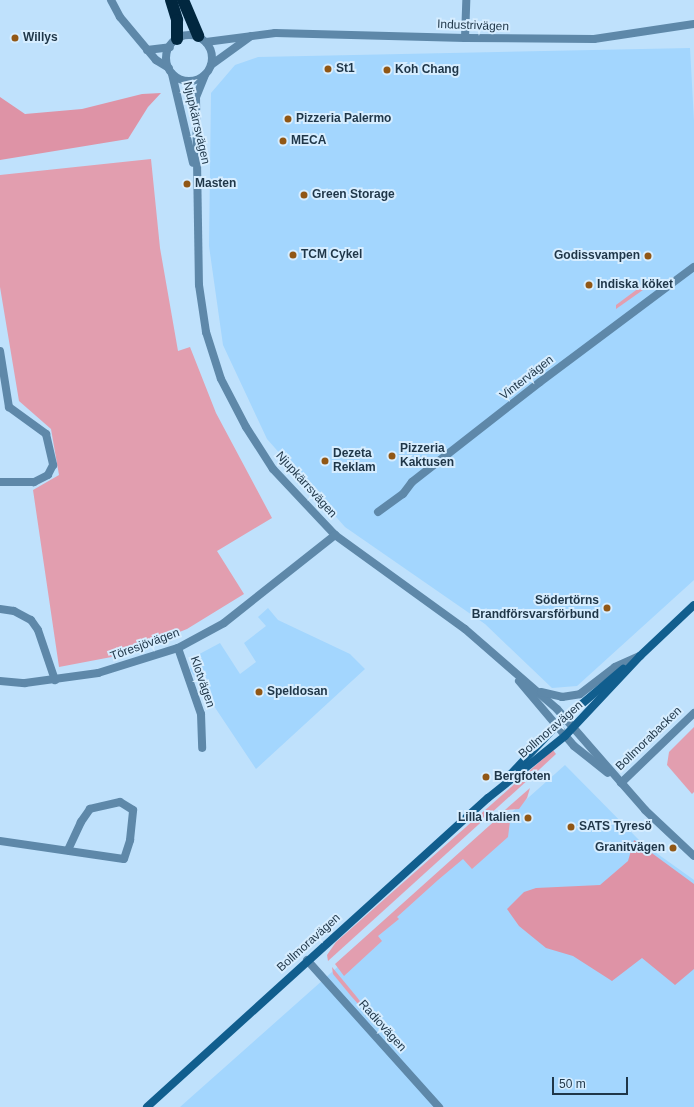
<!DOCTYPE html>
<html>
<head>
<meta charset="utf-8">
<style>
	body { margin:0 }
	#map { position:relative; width:694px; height:1107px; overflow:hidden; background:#bfe1fc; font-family:Helvetica,sans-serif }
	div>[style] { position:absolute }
	.built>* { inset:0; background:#a3d6fe }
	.green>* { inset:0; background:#e29eaf }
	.forest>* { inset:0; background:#de93a6 }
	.street>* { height:8px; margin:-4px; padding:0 4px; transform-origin:4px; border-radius:4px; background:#5e88a9 }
	.street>.ring { margin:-4px; padding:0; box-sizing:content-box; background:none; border:8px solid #5e88a9; border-radius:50% }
	.secondary>* { height:8px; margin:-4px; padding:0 4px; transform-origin:4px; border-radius:4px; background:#115e8e }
	.highway>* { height:12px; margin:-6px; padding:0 6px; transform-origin:6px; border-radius:6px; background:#01273f }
	.dots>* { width:11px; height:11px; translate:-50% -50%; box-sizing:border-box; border:2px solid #d6edff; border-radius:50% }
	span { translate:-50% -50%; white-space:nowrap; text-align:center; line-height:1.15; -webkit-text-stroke:4px #d6edff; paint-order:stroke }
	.street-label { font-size:12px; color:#1f3648 }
	.poi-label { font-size:12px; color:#1f3648; font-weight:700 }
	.left { translate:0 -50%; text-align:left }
	.right { translate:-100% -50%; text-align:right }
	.scale { position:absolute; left:552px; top:1077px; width:76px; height:18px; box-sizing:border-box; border:2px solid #1f3648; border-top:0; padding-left:5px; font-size:12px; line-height:14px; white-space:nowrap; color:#1f3648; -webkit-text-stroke:3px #d6edff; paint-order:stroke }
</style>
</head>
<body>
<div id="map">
	<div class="built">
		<div style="clip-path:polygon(690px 48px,694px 121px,694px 580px,577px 686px,552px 688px,485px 624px,345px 527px,267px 439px,223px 345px,209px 246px,211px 93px,235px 65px,258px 57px)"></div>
		<div style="clip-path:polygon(268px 608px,278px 620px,350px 654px,365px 669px,256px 769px,190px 670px,192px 658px,220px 643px,240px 674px,256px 662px,244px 643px,266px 626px,258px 617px)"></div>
		<div style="clip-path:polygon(565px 765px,641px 842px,694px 880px,694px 1107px,180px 1107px)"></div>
	</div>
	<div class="green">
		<div style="clip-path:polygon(151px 159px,160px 248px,178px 351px,190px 347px,216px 413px,272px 518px,217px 551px,244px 594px,187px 629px,122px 655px,59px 667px,33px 490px,59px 475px,51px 429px,19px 401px,0 287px,0 175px)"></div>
		<div style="clip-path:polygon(647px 282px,650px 285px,616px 309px,616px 305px)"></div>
		<div style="clip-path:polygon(694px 727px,694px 792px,692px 794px,667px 765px,669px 752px)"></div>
		<div style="clip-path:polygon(553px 750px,556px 754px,541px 768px,328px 961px,327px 955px,336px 942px)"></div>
		<div style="clip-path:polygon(530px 788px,527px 798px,519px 809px,505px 810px)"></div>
		<div style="clip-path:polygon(508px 815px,515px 816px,510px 821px,508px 837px,472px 869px,463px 859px,438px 880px,397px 917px,399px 919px,378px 936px,382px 941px,344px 976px,335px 964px,499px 817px)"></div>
		<div style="clip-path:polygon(332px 967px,356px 996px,363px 1005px,359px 1005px,351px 996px,333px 974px)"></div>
	</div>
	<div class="forest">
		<div style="clip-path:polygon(161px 93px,148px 107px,128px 139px,0 160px,0 97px,25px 114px,82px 109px,142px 94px)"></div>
		<div style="clip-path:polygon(634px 840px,694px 884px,694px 969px,675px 985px,642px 958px,612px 981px,573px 956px,546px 948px,519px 926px,507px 909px,524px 892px,536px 888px,600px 885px,628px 861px)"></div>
	</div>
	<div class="street">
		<div style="left:111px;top:0;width:19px;rotate:62deg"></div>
		<div style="left:120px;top:17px;width:56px;rotate:50.1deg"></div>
		<div style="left:156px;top:60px;width:15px;rotate:32deg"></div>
		<div class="ring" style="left:166px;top:35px;width:38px;height:38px"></div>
		<div style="left:465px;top:38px;width:38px;rotate:-88deg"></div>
		<div style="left:206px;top:42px;width:70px;rotate:-7.4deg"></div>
		<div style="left:275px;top:33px;width:190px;rotate:1.5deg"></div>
		<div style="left:465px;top:38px;width:129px;rotate:0.4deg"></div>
		<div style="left:594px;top:39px;width:101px;rotate:-8.5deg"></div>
		<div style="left:147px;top:50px;width:23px;rotate:-7deg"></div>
		<div style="left:211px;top:65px;width:49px;rotate:-35.9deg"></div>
		<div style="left:172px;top:74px;width:91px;rotate:76.7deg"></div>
		<div style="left:205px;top:75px;width:24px;rotate:112deg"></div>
		<div style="left:196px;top:97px;width:188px;rotate:89.1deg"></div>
		<div style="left:199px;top:285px;width:48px;rotate:81.5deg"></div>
		<div style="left:206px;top:332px;width:49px;rotate:72.3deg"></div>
		<div style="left:221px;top:379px;width:54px;rotate:62.5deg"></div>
		<div style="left:246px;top:427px;width:50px;rotate:57.3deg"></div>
		<div style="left:273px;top:469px;width:91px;rotate:46.8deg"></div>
		<div style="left:335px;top:535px;width:160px;rotate:35.9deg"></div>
		<div style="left:465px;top:629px;width:122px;rotate:41deg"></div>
		<div style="left:557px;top:709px;width:134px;rotate:48.9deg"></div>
		<div style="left:645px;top:810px;width:67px;rotate:43.2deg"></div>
		<div style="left:0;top:351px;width:57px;rotate:80.9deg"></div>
		<div style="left:9px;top:407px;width:46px;rotate:36.1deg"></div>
		<div style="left:46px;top:434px;width:32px;rotate:77deg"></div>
		<div style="left:53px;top:465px;width:11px;rotate:117deg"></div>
		<div style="left:48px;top:475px;width:16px;rotate:153deg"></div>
		<div style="left:34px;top:482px;width:34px;rotate:180deg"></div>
		<div style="left:378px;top:512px;width:31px;rotate:-36deg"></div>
		<div style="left:403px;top:494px;width:15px;rotate:-53deg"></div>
		<div style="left:412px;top:482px;width:162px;rotate:-38deg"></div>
		<div style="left:540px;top:382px;width:192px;rotate:-36.8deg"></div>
		<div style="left:0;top:609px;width:14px;rotate:8deg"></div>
		<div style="left:14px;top:611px;width:19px;rotate:28deg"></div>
		<div style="left:31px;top:620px;width:12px;rotate:55deg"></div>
		<div style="left:38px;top:630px;width:53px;rotate:71.2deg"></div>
		<div style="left:178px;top:648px;width:70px;rotate:70.8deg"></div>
		<div style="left:201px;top:714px;width:34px;rotate:88deg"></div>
		<div style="left:0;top:681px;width:25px;rotate:5deg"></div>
		<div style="left:25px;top:683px;width:74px;rotate:-7.8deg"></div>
		<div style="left:98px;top:673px;width:84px;rotate:-17.4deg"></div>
		<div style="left:178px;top:648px;width:52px;rotate:-28.5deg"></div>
		<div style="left:224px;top:623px;width:142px;rotate:-38.4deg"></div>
		<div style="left:519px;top:681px;width:85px;rotate:49.8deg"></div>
		<div style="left:574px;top:746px;width:43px;rotate:38.5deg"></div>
		<div style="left:541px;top:692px;width:22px;rotate:13deg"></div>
		<div style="left:562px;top:697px;width:18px;rotate:-9deg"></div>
		<div style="left:580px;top:694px;width:44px;rotate:-37.6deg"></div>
		<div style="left:615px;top:667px;width:27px;rotate:-24deg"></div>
		<div style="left:621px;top:783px;width:101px;rotate:-43.8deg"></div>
		<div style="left:0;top:841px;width:125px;rotate:8.3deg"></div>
		<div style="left:124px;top:859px;width:20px;rotate:-72deg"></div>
		<div style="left:130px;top:840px;width:30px;rotate:-84deg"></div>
		<div style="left:133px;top:810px;width:15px;rotate:-148deg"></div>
		<div style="left:120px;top:802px;width:31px;rotate:167deg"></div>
		<div style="left:90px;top:809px;width:16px;rotate:125deg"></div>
		<div style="left:81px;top:822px;width:31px;rotate:115deg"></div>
		<div style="left:307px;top:960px;width:198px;rotate:48.1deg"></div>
	</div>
	<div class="secondary">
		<div style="left:509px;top:776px;width:70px;rotate:-46.7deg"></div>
		<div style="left:557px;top:725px;width:87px;rotate:-40.3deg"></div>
		<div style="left:147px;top:1107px;width:460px;rotate:-42.2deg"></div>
		<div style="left:488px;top:798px;width:99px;rotate:-38.8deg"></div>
		<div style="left:565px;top:736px;width:110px;rotate:-46.8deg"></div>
		<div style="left:640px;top:656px;width:74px;rotate:-43.4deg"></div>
	</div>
	<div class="highway">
		<div style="left:171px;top:0;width:21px;rotate:73deg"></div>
		<div style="left:177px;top:20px;width:19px;rotate:90deg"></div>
		<div style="left:183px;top:0;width:39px;rotate:67deg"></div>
	</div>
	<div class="dots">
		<div style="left:15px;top:38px;background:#915715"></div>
		<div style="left:328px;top:69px;background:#915715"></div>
		<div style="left:387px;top:70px;background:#915715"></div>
		<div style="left:288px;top:119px;background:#915715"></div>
		<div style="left:283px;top:141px;background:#915715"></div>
		<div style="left:187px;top:184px;background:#915715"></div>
		<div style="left:304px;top:195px;background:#915715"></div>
		<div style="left:293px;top:255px;background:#915715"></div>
		<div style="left:648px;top:256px;background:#915715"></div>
		<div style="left:589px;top:285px;background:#915715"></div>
		<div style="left:392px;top:456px;background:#915715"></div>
		<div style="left:325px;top:461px;background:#915715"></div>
		<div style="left:607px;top:608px;background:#915715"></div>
		<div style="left:259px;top:692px;background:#915715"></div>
		<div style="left:486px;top:777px;background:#915715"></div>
		<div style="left:528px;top:818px;background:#915715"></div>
		<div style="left:571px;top:827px;background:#915715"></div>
		<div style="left:673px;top:848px;background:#915715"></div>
	</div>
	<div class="street-label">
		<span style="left:473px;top:26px;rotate:2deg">Industrivägen</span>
		<span style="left:196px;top:123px;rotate:77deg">Njupkärrsvägen</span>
		<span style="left:527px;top:378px;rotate:-38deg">Vintervägen</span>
		<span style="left:306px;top:485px;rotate:48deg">Njupkärrsvägen</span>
		<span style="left:145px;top:645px;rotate:-20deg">Töresjövägen</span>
		<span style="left:202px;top:682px;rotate:71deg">Klotvägen</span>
		<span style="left:551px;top:730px;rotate:-41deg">Bollmoravägen</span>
		<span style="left:649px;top:739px;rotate:-44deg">Bollmorabacken</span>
		<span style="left:309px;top:943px;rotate:-42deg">Bollmoravägen</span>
		<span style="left:382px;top:1026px;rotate:48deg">Radiovägen</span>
	</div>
	<div class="poi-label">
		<span class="left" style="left:23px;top:38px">Willys</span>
		<span class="left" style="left:336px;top:69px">St1</span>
		<span class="left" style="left:395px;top:70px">Koh Chang</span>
		<span class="left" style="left:296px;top:119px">Pizzeria Palermo</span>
		<span class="left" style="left:291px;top:141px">MECA</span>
		<span class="left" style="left:195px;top:184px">Masten</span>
		<span class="left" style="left:312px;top:195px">Green Storage</span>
		<span class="left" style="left:301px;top:255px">TCM Cykel</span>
		<span class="right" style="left:640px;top:256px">Godissvampen</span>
		<span class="left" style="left:597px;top:285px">Indiska köket</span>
		<span class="left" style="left:400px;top:456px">Pizzeria<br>Kaktusen</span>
		<span class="left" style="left:333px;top:461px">Dezeta<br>Reklam</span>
		<span class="right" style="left:599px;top:608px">Södertörns<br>Brandförsvarsförbund</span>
		<span class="left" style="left:267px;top:692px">Speldosan</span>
		<span class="left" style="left:494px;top:777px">Bergfoten</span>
		<span class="right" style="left:520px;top:818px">Lilla Italien</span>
		<span class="left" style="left:579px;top:827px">SATS Tyresö</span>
		<span class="right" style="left:665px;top:848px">Granitvägen</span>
	</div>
	<div class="scale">50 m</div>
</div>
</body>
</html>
